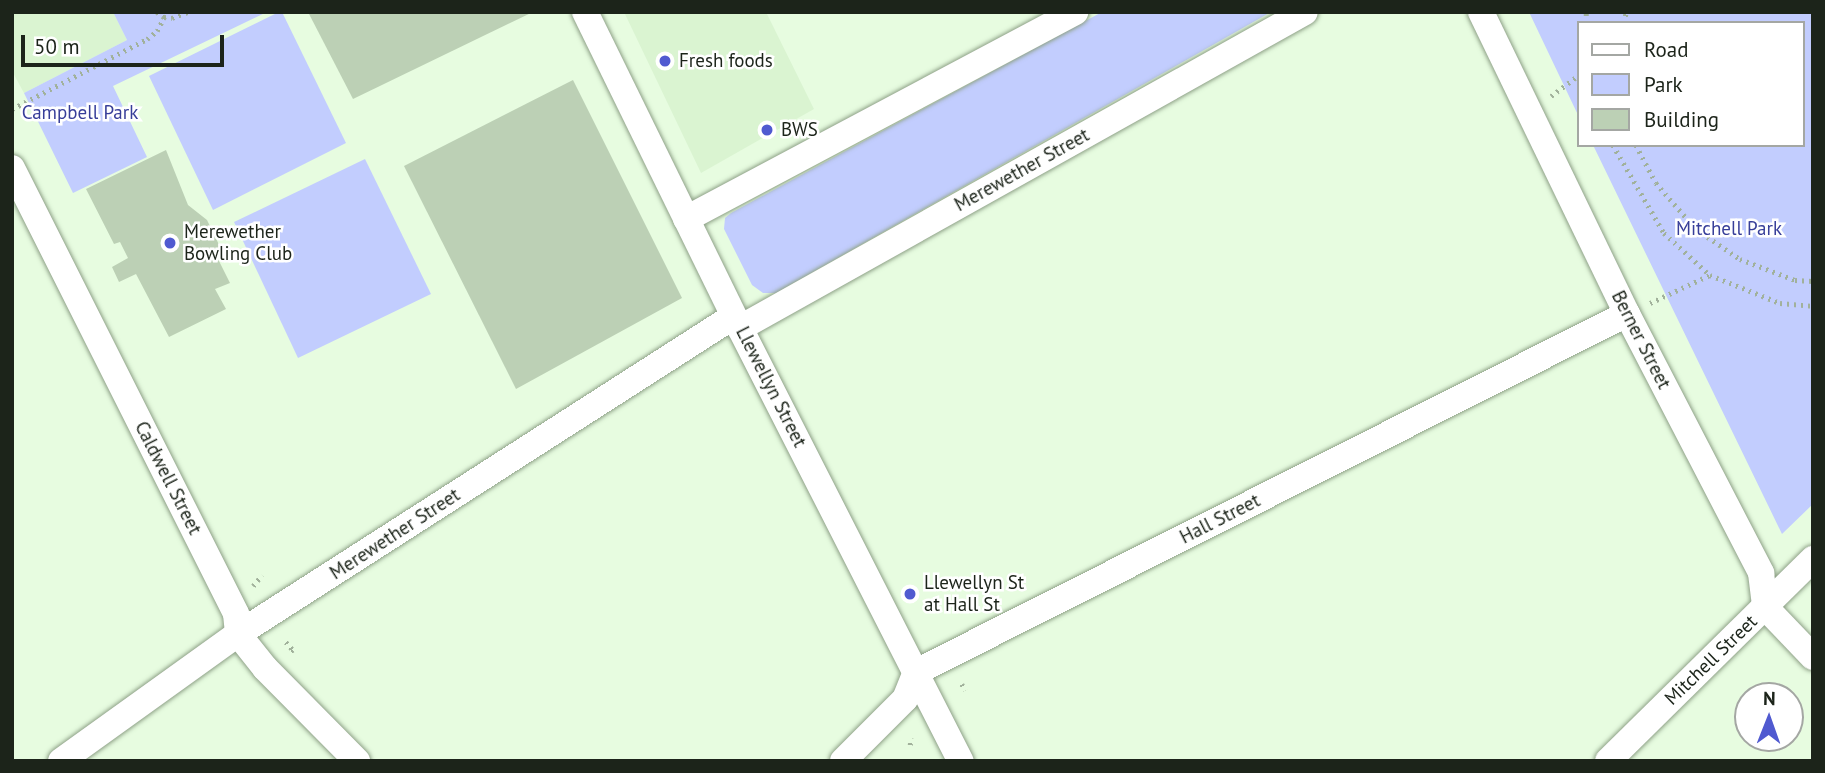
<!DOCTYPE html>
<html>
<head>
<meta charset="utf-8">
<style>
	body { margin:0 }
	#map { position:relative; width:1825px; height:773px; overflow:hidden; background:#e7fce0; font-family:"PT Sans",sans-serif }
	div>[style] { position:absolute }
	.built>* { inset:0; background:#daf4d1 }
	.green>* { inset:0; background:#c2cdfe }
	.building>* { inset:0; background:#bcd0b5 }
	.path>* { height:4.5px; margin-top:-2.25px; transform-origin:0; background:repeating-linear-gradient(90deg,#a1b19b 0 2px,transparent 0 7px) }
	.roads { filter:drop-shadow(0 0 2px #8ea187) drop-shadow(0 0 2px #8ea187) }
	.street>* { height:26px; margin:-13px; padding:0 13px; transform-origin:13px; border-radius:13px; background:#fff }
	.dots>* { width:19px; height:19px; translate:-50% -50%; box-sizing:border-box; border:4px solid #fff; border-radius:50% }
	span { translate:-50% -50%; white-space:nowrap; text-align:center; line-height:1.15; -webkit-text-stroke:5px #fff; paint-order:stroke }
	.poi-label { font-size:19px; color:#1c241a }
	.left { translate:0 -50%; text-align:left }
	.park-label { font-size:19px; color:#373e99 }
	.street-label { font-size:19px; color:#1c241a }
	.frame { position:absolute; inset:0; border:14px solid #1c241a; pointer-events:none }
	.legend { position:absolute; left:1577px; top:21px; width:228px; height:126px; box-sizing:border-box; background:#fff; border:2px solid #a4a7a3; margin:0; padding:9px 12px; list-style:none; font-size:21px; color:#1c241a }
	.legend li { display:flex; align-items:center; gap:14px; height:35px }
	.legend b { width:35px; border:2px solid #a4a7a3 }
	.north { position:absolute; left:1734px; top:682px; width:70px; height:70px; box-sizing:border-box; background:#fff; border:2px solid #a4a7a3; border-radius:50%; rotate:1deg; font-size:19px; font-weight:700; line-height:28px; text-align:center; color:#1c241a }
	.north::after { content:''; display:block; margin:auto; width:24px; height:32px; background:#505ad0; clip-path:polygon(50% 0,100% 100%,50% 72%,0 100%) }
	.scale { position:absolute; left:21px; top:35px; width:203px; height:32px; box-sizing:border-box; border:4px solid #1c241a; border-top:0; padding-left:9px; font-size:21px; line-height:24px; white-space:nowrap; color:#1c241a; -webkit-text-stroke:5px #fff; paint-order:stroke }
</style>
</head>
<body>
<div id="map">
	<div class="built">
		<div style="clip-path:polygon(12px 12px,113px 12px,127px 40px,24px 93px,12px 71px)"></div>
		<div style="clip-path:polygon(624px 12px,766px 12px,814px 109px,701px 173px)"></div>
	</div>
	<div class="green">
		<div style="clip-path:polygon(113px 12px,267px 12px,113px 86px,147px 157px,73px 193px,24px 93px,127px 40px)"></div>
		<div style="clip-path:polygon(279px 12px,282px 12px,346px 143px,213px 210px,149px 76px)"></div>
		<div style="clip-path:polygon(1102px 12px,1271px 12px,776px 293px,763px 293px,752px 285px,724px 229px,725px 218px,731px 213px)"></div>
		<div style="clip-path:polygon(1529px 12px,1813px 12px,1813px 504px,1782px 534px,1593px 145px,1802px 145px,1802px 23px,1578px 23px,1578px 115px)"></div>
		<div style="clip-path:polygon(365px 159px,431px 294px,298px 358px,234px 222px)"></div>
	</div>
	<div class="building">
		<div style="clip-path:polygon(308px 12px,533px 12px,353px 99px)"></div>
		<div style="clip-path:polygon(573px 80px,682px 298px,516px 389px,404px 166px)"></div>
		<div style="clip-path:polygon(166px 150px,188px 205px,207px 220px,224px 255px,218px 259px,230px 283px,215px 289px,226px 309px,169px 337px,136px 274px,119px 282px,112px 267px,128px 258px,120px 242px,114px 244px,86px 189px)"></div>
	</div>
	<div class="path">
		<div style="left:157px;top:12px;width:9px;rotate:36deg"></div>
		<div style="left:1586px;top:23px;width:11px;rotate:-90deg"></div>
		<div style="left:1624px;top:23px;width:11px;rotate:-80deg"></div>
		<div style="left:1551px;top:96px;width:34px;rotate:-37deg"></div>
		<div style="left:12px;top:109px;width:152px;rotate:-27.4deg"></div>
		<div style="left:147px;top:39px;width:13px;rotate:-39deg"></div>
		<div style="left:157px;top:31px;width:16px;rotate:-63deg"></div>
		<div style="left:164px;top:17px;width:8px;rotate:7deg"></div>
		<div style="left:172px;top:18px;width:17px;rotate:-21deg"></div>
		<div style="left:1613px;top:145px;width:102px;rotate:59.9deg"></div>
		<div style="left:1664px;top:233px;width:62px;rotate:42.4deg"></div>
		<div style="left:1710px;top:275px;width:75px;rotate:21.8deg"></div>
		<div style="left:1780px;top:303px;width:33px;rotate:5deg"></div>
		<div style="left:1636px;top:145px;width:43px;rotate:62.2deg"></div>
		<div style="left:1656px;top:183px;width:61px;rotate:49deg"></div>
		<div style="left:1696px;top:229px;width:53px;rotate:34.3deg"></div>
		<div style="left:1740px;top:259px;width:59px;rotate:20.9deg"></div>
		<div style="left:1795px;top:280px;width:18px;rotate:3deg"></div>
		<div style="left:1650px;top:303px;width:66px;rotate:-25deg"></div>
		<div style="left:253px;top:586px;width:14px;rotate:-51deg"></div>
		<div style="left:286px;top:642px;width:11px;rotate:49deg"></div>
		<div style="left:293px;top:650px;width:6px;rotate:141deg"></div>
		<div style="left:962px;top:684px;width:7px;rotate:63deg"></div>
		<div style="left:910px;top:745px;width:7px;rotate:-82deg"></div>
	</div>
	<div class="roads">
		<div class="street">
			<div style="left:585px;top:12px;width:352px;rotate:63.9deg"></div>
			<div style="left:740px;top:328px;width:486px;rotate:63deg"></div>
			<div style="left:1481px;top:12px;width:335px;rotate:64.2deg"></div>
			<div style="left:1627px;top:314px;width:292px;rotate:62.6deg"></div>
			<div style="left:1761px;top:573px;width:34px;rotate:83deg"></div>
			<div style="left:1765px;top:607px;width:69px;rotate:46.2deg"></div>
			<div style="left:12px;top:168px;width:499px;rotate:63.3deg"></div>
			<div style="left:236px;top:614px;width:20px;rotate:84deg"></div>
			<div style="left:238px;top:634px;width:43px;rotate:51.5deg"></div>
			<div style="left:265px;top:668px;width:131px;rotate:45.3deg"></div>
			<div style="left:686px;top:219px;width:441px;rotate:-28deg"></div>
			<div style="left:740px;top:328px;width:647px;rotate:-29.22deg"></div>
			<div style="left:61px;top:761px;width:218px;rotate:-35.7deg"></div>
			<div style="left:238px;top:634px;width:589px;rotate:-32.67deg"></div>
			<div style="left:843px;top:761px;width:88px;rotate:-45deg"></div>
			<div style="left:905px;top:699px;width:29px;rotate:-68deg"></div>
			<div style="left:916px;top:672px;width:796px;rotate:-26.73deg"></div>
			<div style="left:1608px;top:761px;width:288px;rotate:-44.6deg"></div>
		</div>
	</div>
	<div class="dots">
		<div style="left:665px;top:61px;background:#505ad0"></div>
		<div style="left:767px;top:130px;background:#505ad0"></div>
		<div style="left:170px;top:243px;background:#505ad0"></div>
		<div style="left:910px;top:594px;background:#505ad0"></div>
	</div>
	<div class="poi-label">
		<span class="left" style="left:679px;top:61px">Fresh foods</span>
		<span class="left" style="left:781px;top:130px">BWS</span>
		<span class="left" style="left:184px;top:243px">Merewether<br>Bowling Club</span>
		<span class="left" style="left:924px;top:594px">Llewellyn St<br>at Hall St</span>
	</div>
	<div class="park-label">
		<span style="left:80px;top:113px">Campbell Park</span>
		<span style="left:1729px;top:229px">Mitchell Park</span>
	</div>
	<div class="street-label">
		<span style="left:1022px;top:170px;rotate:-29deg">Merewether Street</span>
		<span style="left:1641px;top:340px;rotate:63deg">Berner Street</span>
		<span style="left:771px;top:387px;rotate:63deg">Llewellyn Street</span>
		<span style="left:168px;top:478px;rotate:63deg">Caldwell Street</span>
		<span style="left:1220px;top:519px;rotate:-27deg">Hall Street</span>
		<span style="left:395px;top:534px;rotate:-33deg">Merewether Street</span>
		<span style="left:1711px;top:660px;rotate:-44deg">Mitchell Street</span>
	</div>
	<div class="frame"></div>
	<ul class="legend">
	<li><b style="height:9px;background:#fff"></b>Road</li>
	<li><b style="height:19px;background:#c2cdfe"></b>Park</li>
	<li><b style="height:19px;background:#bcd0b5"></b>Building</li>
	</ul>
	<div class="north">N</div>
	<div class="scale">50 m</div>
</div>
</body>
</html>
